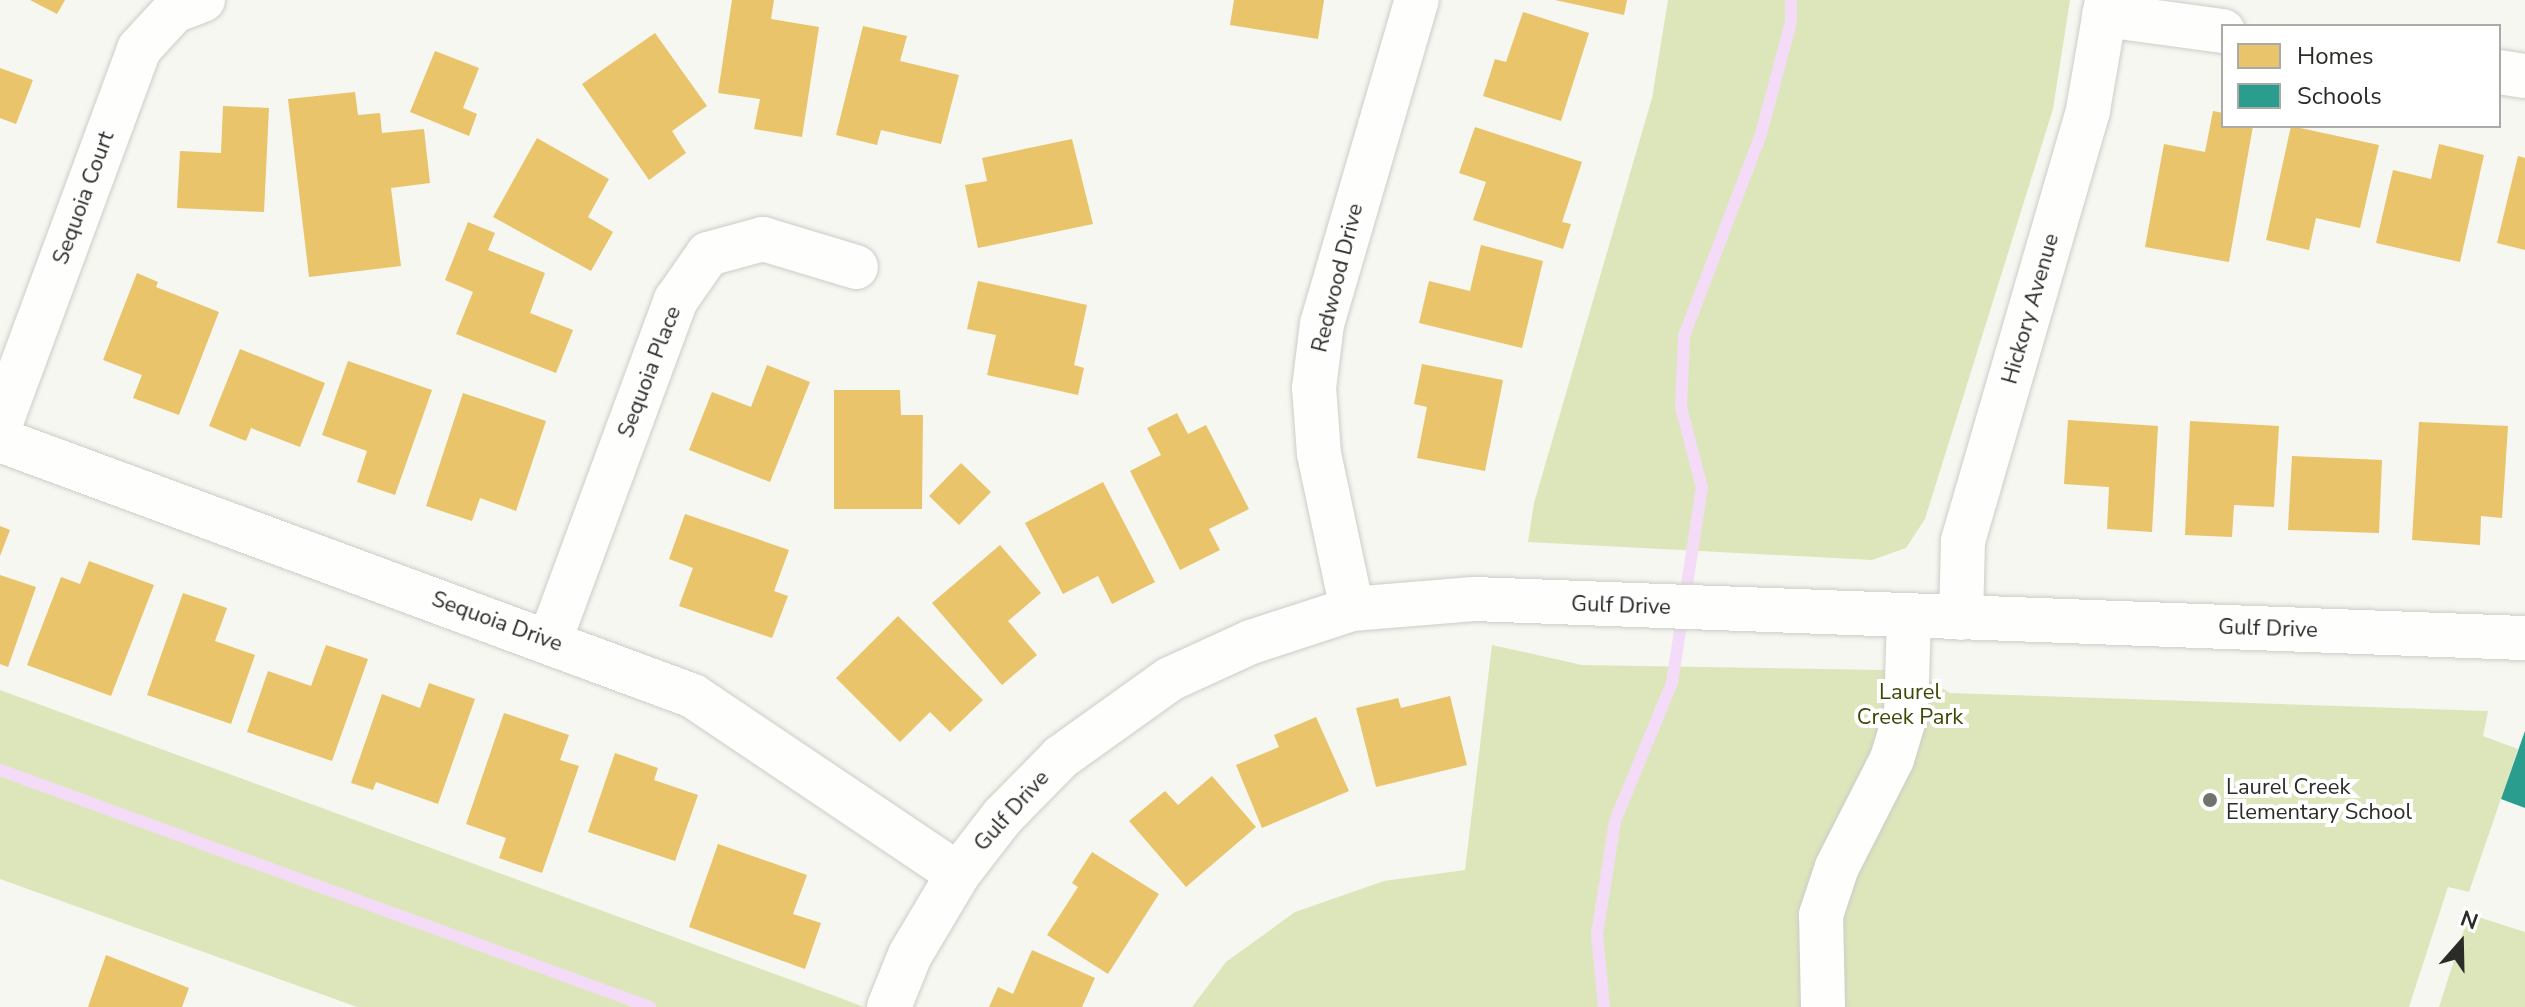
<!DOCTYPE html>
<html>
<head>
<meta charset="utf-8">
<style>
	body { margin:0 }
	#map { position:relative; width:2525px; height:1007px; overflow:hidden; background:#f6f7f0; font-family:"Nunito Sans",sans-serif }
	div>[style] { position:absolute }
	.green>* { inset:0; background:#dde6bb }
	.homes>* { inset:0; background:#e9c46a }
	.schools>* { inset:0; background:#2a9d8f }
	.stream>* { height:12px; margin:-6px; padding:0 6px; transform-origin:6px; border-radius:6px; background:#f4dcf8 }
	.roads { filter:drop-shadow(0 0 2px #cccdc8) drop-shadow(0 0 2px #cccdc8) }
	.minor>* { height:44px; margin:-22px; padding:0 22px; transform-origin:22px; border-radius:22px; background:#fefefd }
	.dots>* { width:22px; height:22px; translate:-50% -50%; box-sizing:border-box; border:4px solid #fff; border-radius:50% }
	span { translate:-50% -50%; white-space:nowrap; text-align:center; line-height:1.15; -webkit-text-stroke:8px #fff; paint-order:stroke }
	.street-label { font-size:22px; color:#2b2c27 }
	.park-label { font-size:22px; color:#3e4705 }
	.poi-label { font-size:22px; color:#2b2c27 }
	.left { translate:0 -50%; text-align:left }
	.legend { position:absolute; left:2221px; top:24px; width:280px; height:104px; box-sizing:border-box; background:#fff; border:2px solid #aaaba9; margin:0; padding:10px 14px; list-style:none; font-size:24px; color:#2b2c27 }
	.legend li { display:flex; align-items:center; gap:16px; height:40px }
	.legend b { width:40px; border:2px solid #aaaba9 }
	.north { position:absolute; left:2421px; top:903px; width:80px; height:80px; -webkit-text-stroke:6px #fff; paint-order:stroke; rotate:20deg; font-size:22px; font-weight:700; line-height:32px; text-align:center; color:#2b2c27 }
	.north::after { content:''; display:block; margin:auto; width:28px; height:36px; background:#2b2c27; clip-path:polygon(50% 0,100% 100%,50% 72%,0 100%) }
</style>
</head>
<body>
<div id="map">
	<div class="green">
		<div style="clip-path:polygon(1668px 0,2070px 0,2053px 109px,1925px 519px,1906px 548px,1872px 560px,1528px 542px,1534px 503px,1652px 98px)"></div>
		<div style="clip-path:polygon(1492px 645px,1582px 665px,1884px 670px,1921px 675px,1950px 693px,2488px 711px,2483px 736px,2518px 749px,2469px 892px,2448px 887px,2409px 1007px,1192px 1007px,1226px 962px,1295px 912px,1384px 881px,1465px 870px)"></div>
		<div style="clip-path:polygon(0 690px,835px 996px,864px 1007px,357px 1007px,0 879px)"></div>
		<div style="clip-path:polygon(2469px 914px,2525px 932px,2525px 1007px,2439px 1007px)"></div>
	</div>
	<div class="homes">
		<div style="clip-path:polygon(30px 0,65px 0,57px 14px)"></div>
		<div style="clip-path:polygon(732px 0,774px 0,771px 19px,819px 27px,802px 137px,754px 129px,760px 99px,718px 93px)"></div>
		<div style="clip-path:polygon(1234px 0,1324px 0,1318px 39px,1230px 25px)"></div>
		<div style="clip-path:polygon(1555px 0,1627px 0,1624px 15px)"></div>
		<div style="clip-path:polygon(1523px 12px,1589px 33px,1561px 121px,1483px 96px,1495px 59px,1506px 62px)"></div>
		<div style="clip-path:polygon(863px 26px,907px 36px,900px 61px,959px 75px,941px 144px,881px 130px,877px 145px,836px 135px)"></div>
		<div style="clip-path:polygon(655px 33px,707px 106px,672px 131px,686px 153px,649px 180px,582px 84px)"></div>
		<div style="clip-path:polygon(435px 51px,479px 68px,463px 108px,477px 114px,469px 136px,410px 112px)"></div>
		<div style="clip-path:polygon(0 68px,33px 80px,16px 124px,0 118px)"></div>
		<div style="clip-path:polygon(355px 92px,358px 115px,380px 113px,382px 133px,424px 129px,430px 183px,391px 188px,401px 266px,309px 277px,288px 99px)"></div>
		<div style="clip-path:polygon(223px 106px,269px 108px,264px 212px,177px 208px,180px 151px,221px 153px)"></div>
		<div style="clip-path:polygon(2213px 111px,2223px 113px,2223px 126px,2253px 126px,2229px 262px,2145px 247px,2164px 144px,2205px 152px)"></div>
		<div style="clip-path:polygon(2291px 126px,2379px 145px,2360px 228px,2316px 218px,2309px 250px,2266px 240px)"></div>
		<div style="clip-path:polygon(1475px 127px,1582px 162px,1562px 222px,1571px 224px,1563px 249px,1473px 220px,1486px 182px,1459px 173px)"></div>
		<div style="clip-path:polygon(537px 138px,609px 179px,588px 217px,613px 232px,591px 271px,493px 217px)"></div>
		<div style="clip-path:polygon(1072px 139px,1093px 224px,978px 248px,965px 185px,987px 181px,982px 158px)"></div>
		<div style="clip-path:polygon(2439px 144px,2484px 155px,2460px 262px,2376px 243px,2393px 170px,2431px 179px)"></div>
		<div style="clip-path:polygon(2518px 156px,2525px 158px,2525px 250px,2497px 243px)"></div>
		<div style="clip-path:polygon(468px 222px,495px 233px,488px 250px,545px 273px,530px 313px,573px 330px,556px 373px,456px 334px,473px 292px,445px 280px)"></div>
		<div style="clip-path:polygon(1481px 245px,1543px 261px,1522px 348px,1419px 323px,1429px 281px,1470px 291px)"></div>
		<div style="clip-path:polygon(137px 273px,158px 282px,156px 287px,219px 312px,179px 415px,133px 398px,142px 375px,103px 360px)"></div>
		<div style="clip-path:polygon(978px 281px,1087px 305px,1074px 365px,1084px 368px,1078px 395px,987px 375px,996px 335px,967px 329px)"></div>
		<div style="clip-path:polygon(240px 349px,325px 383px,300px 447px,251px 428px,246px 441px,209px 426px)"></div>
		<div style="clip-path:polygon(348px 361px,432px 390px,395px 495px,357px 482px,367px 451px,322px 435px)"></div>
		<div style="clip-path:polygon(1422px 364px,1503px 380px,1485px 471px,1417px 458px,1427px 407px,1414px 404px)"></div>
		<div style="clip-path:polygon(767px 365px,810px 382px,770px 482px,689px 450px,712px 392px,751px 407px)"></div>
		<div style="clip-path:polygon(834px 390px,900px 390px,901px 415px,923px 415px,922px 509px,834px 509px)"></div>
		<div style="clip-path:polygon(463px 393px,546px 421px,516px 511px,480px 498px,472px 521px,426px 506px)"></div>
		<div style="clip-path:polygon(1177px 413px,1188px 434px,1206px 425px,1249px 509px,1209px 529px,1220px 550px,1180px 570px,1130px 471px,1161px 455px,1147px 428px)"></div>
		<div style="clip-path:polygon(2068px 420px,2158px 426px,2152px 532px,2107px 529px,2109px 487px,2064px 484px)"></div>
		<div style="clip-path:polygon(2190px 421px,2279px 426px,2274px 507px,2234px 505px,2232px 537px,2185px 535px)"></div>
		<div style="clip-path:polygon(2419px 422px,2508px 426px,2502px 518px,2481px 516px,2480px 545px,2412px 540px)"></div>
		<div style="clip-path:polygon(2292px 456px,2382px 460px,2379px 533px,2288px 530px)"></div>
		<div style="clip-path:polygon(961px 463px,991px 492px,959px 525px,929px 496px)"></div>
		<div style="clip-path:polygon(1103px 482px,1155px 582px,1112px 604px,1098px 576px,1063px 594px,1025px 523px)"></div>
		<div style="clip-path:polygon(685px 514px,789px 550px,774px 591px,788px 596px,772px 638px,679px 606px,693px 568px,669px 559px)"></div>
		<div style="clip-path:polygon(0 526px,10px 530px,0 556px)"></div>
		<div style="clip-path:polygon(1000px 545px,1041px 593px,1008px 621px,1037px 655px,1002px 685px,932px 603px)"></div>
		<div style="clip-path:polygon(89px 561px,154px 585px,111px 696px,27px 665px,61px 577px,80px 584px)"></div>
		<div style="clip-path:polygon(0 575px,36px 587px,8px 667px,0 664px)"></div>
		<div style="clip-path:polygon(183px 593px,227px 608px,215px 641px,255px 655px,231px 724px,147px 695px)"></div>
		<div style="clip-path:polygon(898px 616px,983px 700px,950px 732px,930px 712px,900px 742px,836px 678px)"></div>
		<div style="clip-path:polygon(326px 645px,368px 659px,332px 761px,247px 732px,268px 671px,311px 686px)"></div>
		<div style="clip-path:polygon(429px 683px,475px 699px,438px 804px,376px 782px,373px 790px,351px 783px,382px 694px,420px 708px)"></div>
		<div style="clip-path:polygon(1450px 696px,1467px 765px,1376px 787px,1356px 708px,1398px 698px,1401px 708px)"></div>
		<div style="clip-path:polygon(504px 713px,569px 735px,560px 760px,579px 766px,542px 873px,499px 858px,506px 838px,466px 824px)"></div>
		<div style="clip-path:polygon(1316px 717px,1349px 791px,1262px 828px,1236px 765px,1279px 747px,1274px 735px)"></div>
		<div style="clip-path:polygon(615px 753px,658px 768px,654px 780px,698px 795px,675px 861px,588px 832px)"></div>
		<div style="clip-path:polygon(1212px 776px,1256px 827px,1186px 887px,1129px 821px,1165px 791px,1178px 805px)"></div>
		<div style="clip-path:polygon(718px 844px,807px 875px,793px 914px,821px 923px,805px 969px,689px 927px)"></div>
		<div style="clip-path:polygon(1092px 852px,1159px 894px,1108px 974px,1047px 935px,1078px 887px,1072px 883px)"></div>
		<div style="clip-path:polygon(1032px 950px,1095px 978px,1082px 1007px,989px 1007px,998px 987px,1013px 994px)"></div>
		<div style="clip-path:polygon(106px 955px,189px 988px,182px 1007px,88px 1007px)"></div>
	</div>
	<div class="schools">
		<div style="clip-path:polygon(2525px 731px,2525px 808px,2501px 799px)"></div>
	</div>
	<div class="stream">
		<div style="left:0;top:770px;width:692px;rotate:20.03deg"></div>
		<div style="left:1604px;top:1007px;width:73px;rotate:-95.5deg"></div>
		<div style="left:1597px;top:934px;width:114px;rotate:-80.9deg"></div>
		<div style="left:1615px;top:821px;width:149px;rotate:-67.6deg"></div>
		<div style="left:1672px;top:683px;width:197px;rotate:-81.3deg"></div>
		<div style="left:1702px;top:488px;width:84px;rotate:-104.5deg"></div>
		<div style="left:1681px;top:407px;width:71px;rotate:-87.6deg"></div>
		<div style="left:1684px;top:336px;width:216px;rotate:-69.1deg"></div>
		<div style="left:1761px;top:134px;width:116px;rotate:-75deg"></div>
		<div style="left:1791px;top:22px;width:22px;rotate:-90deg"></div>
	</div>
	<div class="roads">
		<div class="minor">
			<div style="left:2104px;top:15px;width:120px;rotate:7.7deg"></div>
			<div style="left:2499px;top:72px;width:26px;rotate:9deg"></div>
			<div style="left:0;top:425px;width:401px;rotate:-69.7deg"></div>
			<div style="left:139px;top:49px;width:52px;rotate:-47.4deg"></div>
			<div style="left:174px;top:11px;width:31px;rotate:-21deg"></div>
			<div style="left:0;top:440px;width:739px;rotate:20.27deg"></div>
			<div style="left:693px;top:696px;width:319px;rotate:33.9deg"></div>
			<div style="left:1352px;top:609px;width:158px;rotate:-102deg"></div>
			<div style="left:1319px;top:454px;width:66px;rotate:-94.3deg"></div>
			<div style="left:1314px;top:388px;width:64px;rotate:-82.9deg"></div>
			<div style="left:1322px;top:324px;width:338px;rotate:-73.7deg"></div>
			<div style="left:1961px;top:618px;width:77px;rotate:-88.5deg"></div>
			<div style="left:1963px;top:541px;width:449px;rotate:-73.8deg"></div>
			<div style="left:2088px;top:110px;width:112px;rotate:-80.2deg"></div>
			<div style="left:550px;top:640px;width:363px;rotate:-69.7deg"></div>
			<div style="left:676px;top:300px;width:56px;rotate:-55.2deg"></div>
			<div style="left:708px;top:254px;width:57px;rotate:-15.3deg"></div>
			<div style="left:763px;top:239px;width:97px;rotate:16.8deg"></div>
			<div style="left:889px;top:1007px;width:56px;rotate:-68deg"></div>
			<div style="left:910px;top:955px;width:94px;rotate:-59.3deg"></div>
			<div style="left:958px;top:874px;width:73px;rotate:-52.2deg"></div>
			<div style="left:1003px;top:816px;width:83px;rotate:-45.5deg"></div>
			<div style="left:1061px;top:757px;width:134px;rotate:-35.6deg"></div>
			<div style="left:1170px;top:679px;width:89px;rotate:-24.6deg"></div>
			<div style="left:1251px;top:642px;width:106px;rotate:-18.1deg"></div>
			<div style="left:1352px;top:609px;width:122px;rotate:-4.7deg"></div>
			<div style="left:1474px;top:599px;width:1052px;rotate:2.13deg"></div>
			<div style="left:1823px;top:1007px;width:92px;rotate:-91.2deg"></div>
			<div style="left:1821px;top:915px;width:51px;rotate:-71.6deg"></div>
			<div style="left:1837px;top:867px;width:121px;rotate:-63deg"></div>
			<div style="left:1892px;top:759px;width:48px;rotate:-73.1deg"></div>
			<div style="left:1906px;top:713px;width:97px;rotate:-88.2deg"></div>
		</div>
	</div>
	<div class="dots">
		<div style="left:2210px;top:800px;background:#72736d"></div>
	</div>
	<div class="street-label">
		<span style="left:84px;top:198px;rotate:-70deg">Sequoia Court</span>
		<span style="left:1338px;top:278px;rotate:-76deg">Redwood Drive</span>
		<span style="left:2031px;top:309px;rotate:-74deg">Hickory Avenue</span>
		<span style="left:650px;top:372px;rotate:-69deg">Sequoia Place</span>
		<span style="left:1621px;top:606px;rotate:2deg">Gulf Drive</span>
		<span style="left:497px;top:622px;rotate:20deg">Sequoia Drive</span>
		<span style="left:2268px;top:629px;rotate:2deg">Gulf Drive</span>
		<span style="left:1012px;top:811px;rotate:-48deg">Gulf Drive</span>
	</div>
	<div class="park-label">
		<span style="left:1910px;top:705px">Laurel<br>Creek Park</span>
	</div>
	<div class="poi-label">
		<span class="left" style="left:2226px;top:800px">Laurel Creek<br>Elementary School</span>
	</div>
	<ul class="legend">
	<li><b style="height:22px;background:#e9c46a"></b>Homes</li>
	<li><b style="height:22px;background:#2a9d8f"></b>Schools</li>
	</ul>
	<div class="north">N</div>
</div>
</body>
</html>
